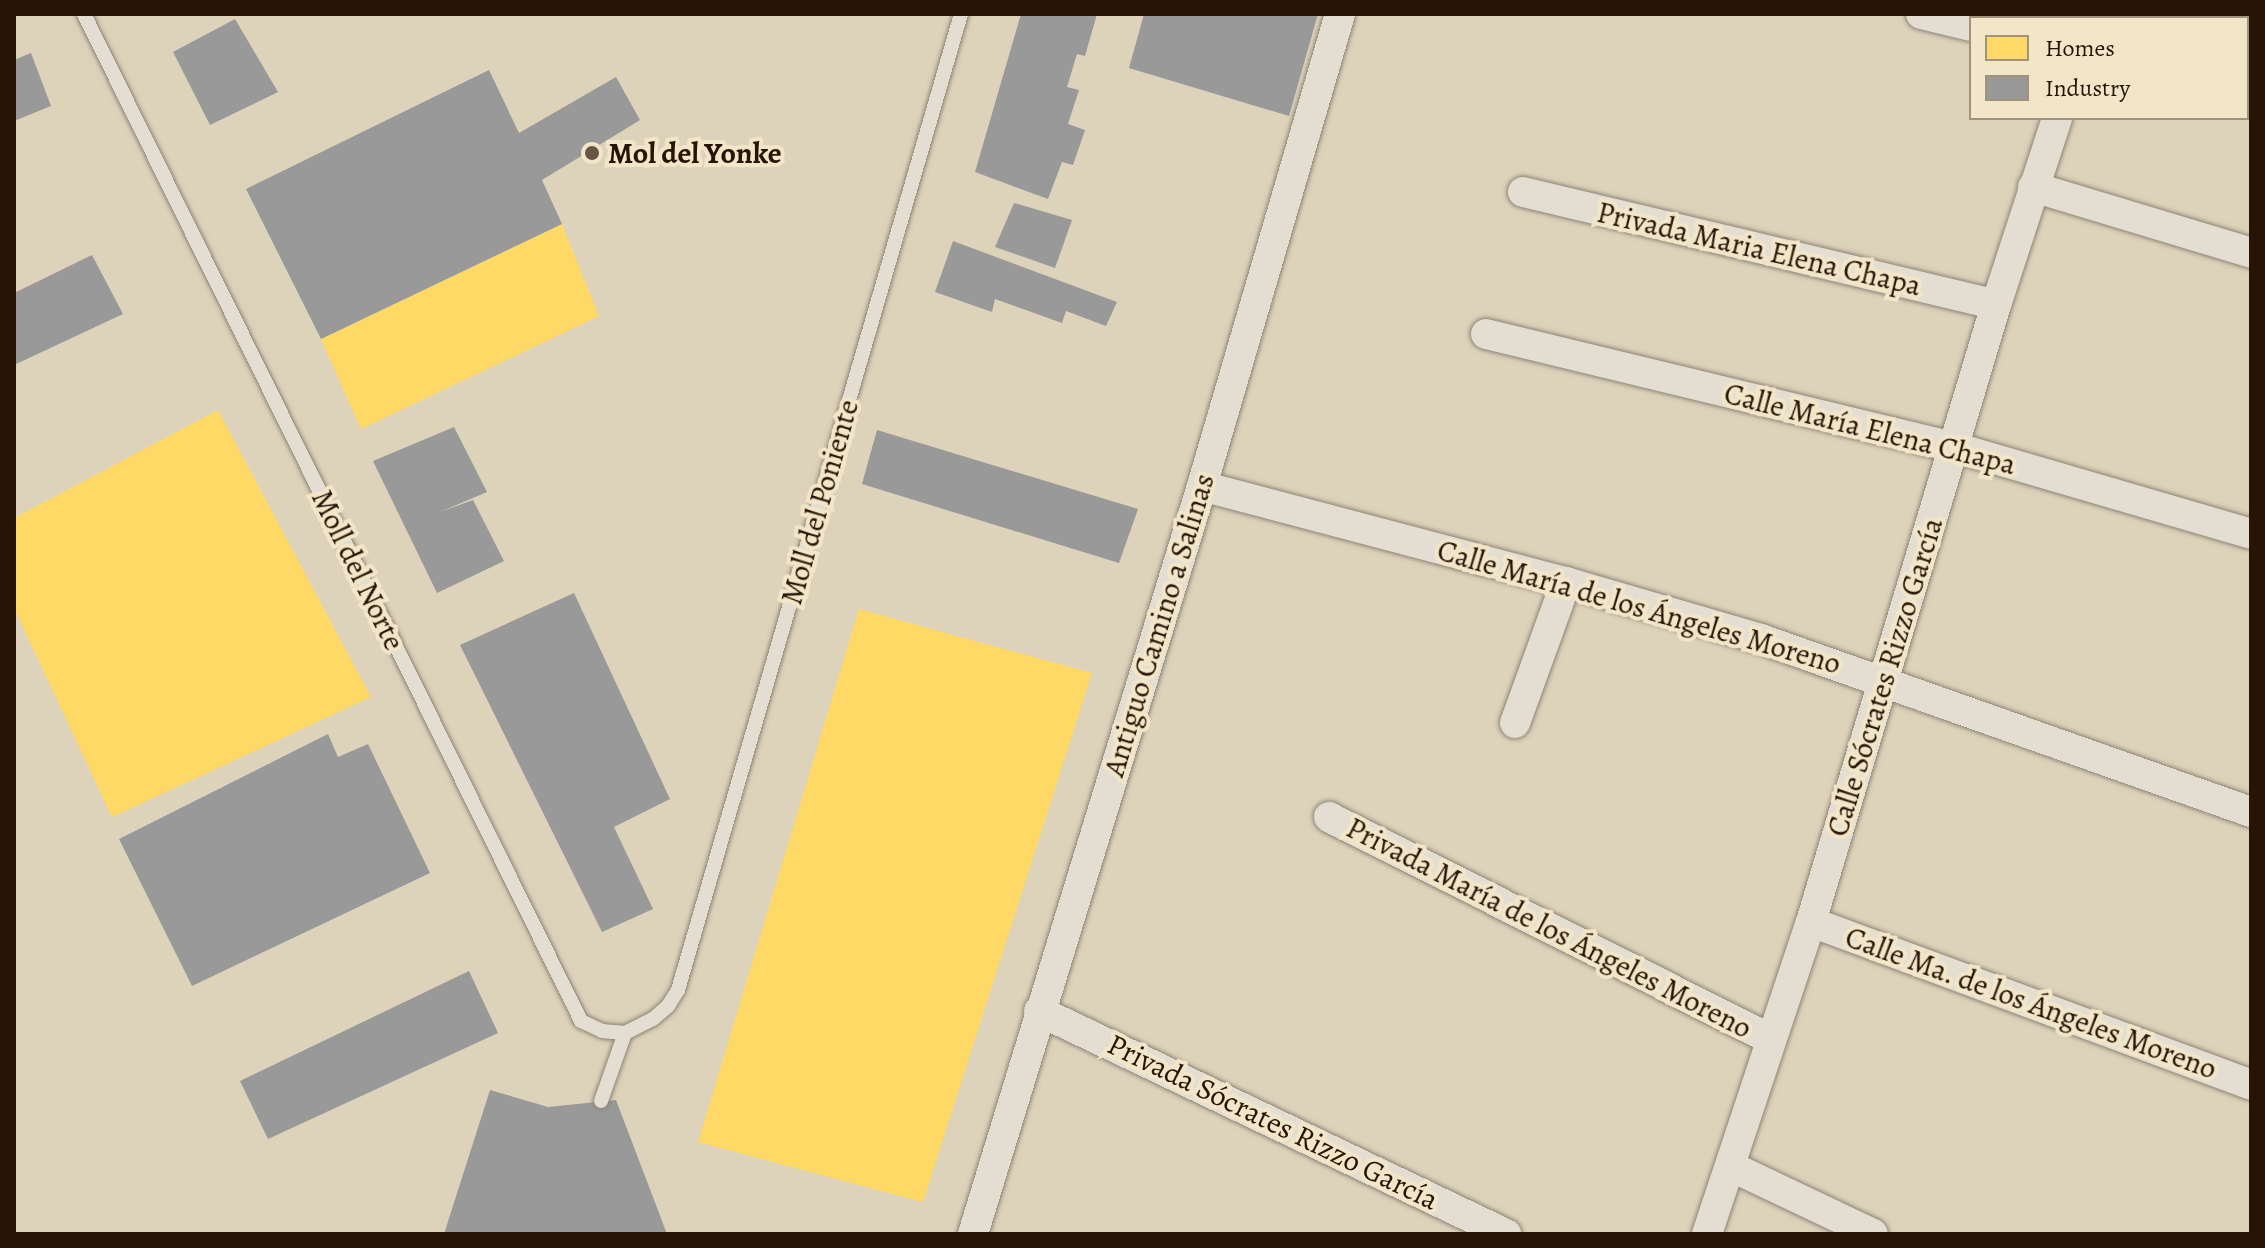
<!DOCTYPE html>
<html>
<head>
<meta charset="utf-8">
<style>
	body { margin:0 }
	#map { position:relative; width:2265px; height:1248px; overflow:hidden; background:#ddd2ba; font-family:Alegreya,serif }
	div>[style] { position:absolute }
	.homes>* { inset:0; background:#ffd966 }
	.industry>* { inset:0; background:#999 }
	.roads { filter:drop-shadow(0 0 2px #8d8475) drop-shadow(0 0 2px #8d8475) }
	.lane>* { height:14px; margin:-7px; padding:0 7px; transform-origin:7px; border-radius:7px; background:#e4ded2 }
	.street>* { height:30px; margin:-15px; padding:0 15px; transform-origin:15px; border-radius:15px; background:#e4ded2 }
	.dots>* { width:22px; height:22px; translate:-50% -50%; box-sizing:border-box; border:4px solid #f2e6c9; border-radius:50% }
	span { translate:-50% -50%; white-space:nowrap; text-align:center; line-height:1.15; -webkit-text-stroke:8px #f2e6c9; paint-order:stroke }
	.poi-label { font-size:30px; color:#271406; font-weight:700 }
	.left { translate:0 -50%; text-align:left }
	.street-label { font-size:30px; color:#271406 }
	.frame { position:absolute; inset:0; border:16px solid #271406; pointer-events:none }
	.legend { position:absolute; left:1969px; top:16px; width:280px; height:104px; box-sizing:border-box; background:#f2e6c9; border:2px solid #a1927b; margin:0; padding:10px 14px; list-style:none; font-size:24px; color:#271406 }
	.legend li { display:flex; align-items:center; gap:16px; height:40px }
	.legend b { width:40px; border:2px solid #a1927b }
</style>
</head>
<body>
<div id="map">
	<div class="homes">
		<div style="clip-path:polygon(562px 224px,599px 316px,361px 429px,321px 339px)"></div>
		<div style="clip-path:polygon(218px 410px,371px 697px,112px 817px,14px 608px,14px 518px)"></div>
		<div style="clip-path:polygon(859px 609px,1092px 673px,923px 1202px,698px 1142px)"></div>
	</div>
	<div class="industry">
		<div style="clip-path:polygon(1021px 14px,1097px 14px,1085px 56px,1077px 54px,1067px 87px,1079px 90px,1068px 124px,1085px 130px,1073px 165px,1062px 162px,1048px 199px,975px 172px)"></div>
		<div style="clip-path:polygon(1144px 14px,1318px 14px,1289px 116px,1129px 68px)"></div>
		<div style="clip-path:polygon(235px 19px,278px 92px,210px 125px,173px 52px)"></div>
		<div style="clip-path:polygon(31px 53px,51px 106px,14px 121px,14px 60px)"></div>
		<div style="clip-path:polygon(489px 70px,519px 133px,616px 77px,640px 120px,542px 180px,562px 224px,321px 339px,246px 189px)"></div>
		<div style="clip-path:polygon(1014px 203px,1072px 220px,1055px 268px,995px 247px)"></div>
		<div style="clip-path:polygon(953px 241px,1117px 302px,1106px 326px,1066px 311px,1062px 323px,995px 299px,992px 312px,935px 292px)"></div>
		<div style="clip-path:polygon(92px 255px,123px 314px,14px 365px,14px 293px)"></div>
		<div style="clip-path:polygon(454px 427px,487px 492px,440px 512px,473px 500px,504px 561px,437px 593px,373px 461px)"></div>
		<div style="clip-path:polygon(877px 430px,1138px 509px,1119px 563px,862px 484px)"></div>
		<div style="clip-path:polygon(574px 593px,670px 799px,614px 827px,653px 909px,602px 932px,460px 645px)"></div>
		<div style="clip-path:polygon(328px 734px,338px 757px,368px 744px,430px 873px,192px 986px,119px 839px)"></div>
		<div style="clip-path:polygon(469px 971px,498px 1033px,268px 1139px,240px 1081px)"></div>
		<div style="clip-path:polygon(490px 1090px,548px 1107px,616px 1100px,667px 1234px,444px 1234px)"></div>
	</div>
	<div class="roads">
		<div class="lane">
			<div style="left:84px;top:14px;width:1123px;rotate:63.73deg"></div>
			<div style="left:581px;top:1021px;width:23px;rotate:25deg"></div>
			<div style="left:602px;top:1031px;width:23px;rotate:5deg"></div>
			<div style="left:625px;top:1033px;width:31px;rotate:-27deg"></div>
			<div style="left:653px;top:1019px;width:20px;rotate:-41deg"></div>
			<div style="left:668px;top:1006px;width:19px;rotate:-58deg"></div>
			<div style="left:678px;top:990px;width:1016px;rotate:-73.83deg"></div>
			<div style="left:601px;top:1101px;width:72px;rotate:-70.6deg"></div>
		</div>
		<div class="street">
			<div style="left:1921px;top:14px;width:51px;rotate:13.5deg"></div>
			<div style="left:2090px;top:18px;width:4px;rotate:-76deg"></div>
			<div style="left:2033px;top:187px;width:228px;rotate:16.8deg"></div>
			<div style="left:1523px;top:192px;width:486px;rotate:13.4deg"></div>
			<div style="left:1486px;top:334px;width:481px;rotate:13.6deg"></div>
			<div style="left:1954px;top:447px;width:309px;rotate:16.3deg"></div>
			<div style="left:1202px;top:486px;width:376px;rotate:14.8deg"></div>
			<div style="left:1566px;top:582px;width:203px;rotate:16.3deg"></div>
			<div style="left:1761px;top:639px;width:520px;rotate:19.45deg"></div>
			<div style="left:1515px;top:723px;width:150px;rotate:-70.1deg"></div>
			<div style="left:1329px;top:817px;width:494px;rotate:26.7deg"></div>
			<div style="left:1811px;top:922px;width:469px;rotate:20.3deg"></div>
			<div style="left:1039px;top:1011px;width:518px;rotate:25.53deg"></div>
			<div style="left:1730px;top:1166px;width:158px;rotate:25.4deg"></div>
			<div style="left:973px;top:1234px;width:782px;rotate:-72.98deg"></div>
			<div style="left:1202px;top:486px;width:492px;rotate:-73.7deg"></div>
			<div style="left:1707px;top:1234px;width:329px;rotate:-71.6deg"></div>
			<div style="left:1811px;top:922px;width:644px;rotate:-73.31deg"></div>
			<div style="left:1996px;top:305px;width:197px;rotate:-71.9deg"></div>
		</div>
	</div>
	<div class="dots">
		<div style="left:592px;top:153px;background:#675645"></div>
	</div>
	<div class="poi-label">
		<span class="left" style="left:608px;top:153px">Mol del Yonke</span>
	</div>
	<div class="street-label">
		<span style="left:1759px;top:249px;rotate:13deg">Privada Maria Elena Chapa</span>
		<span style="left:1870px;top:429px;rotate:14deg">Calle María Elena Chapa</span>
		<span style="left:820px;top:502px;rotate:-74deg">Moll del Poniente</span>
		<span style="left:358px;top:570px;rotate:64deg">Moll del Norte</span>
		<span style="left:1639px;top:607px;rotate:16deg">Calle María de los Ángeles Moreno</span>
		<span style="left:1159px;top:625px;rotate:-73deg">Antiguo Camino a Salinas</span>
		<span style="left:1885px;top:677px;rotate:-73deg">Calle Sócrates Rizzo García</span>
		<span style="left:1549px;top:928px;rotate:27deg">Privada María de los Ángeles Moreno</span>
		<span style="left:2031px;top:1003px;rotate:20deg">Calle Ma. de los Ángeles Moreno</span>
		<span style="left:1273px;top:1122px;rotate:26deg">Privada Sócrates Rizzo García</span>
	</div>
	<div class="frame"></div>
	<ul class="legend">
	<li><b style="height:22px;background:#ffd966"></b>Homes</li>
	<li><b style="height:22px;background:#999"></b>Industry</li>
	</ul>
</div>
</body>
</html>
